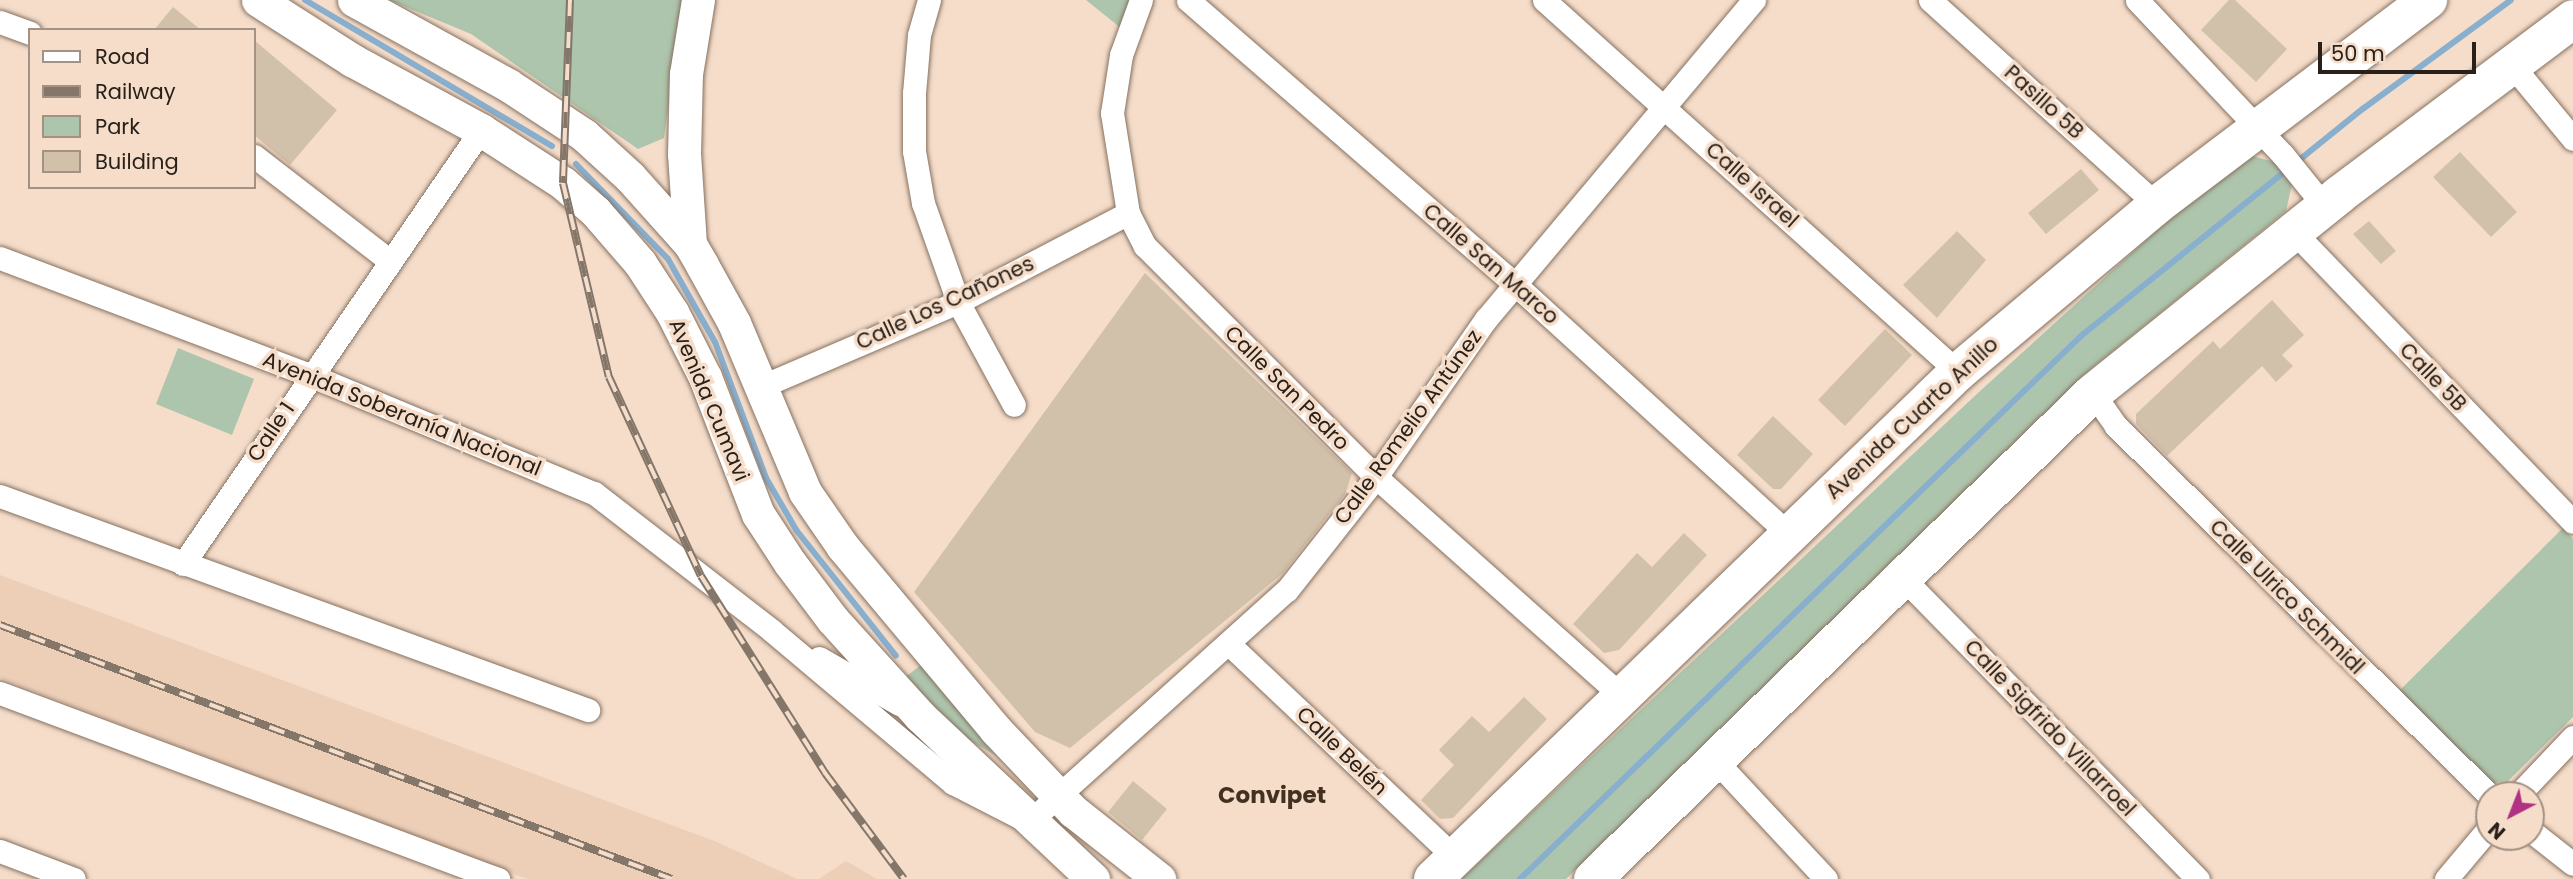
<!DOCTYPE html>
<html>
<head>
<meta charset="utf-8">
<style>
	body { margin:0 }
	#map { position:relative; width:2573px; height:879px; overflow:hidden; background:#f5ddca; font-family:Poppins,sans-serif }
	div>[style] { position:absolute }
	.built>* { inset:0; background:#edcfb8 }
	.green>* { inset:0; background:#adc5ac }
	.stream>* { height:6px; margin:-3px; padding:0 3px; transform-origin:3px; border-radius:3px; background:#89afce }
	.building>* { inset:0; background:#d2c1aa }
	.roads { filter:drop-shadow(0 0 2px #867160) drop-shadow(0 0 2px #867160) }
	.street>* { height:23px; margin:-11.5px; padding:0 11.5px; transform-origin:11.5px; border-radius:11.5px; background:#fff }
	.secondary>* { height:33px; margin:-16.5px; padding:0 16.5px; transform-origin:16.5px; border-radius:16.5px; background:#fff }
	.highway>* { height:38px; margin:-19px; padding:0 19px; transform-origin:19px; border-radius:19px; background:#fff }
	.rail>* { height:8px; margin-top:-4px; transform-origin:0; background:repeating-linear-gradient(90deg,#f5ddca 0 16px,#85766a 0 32px); box-sizing:border-box; border-block:2px solid #85766a }
	span { translate:-50% -50%; white-space:nowrap; text-align:center; line-height:1.15; -webkit-text-stroke:7px #f5ddca; paint-order:stroke }
	.street-label { font-size:21px; color:#282019 }
	.neighbourhood-label { font-size:23px; color:#423021; font-weight:700 }
	.legend { position:absolute; left:28px; top:28px; width:228px; height:161px; box-sizing:border-box; background:#f5ddca; border:2px solid #a39183; margin:0; padding:9px 12px; list-style:none; font-size:21px; color:#282019 }
	.legend li { display:flex; align-items:center; gap:14px; height:35px }
	.legend b { width:35px; border:2px solid #a39183 }
	.north { position:absolute; left:2475px; top:781px; width:70px; height:70px; box-sizing:border-box; background:#f5ddca; border:2px solid #a39183; border-radius:50%; rotate:222deg; font-size:19px; font-weight:700; line-height:28px; text-align:center; color:#282019 }
	.north::after { content:''; display:block; margin:auto; width:24px; height:32px; background:#b03282; clip-path:polygon(50% 0,100% 100%,50% 72%,0 100%) }
	.scale { position:absolute; left:2318px; top:42px; width:158px; height:32px; box-sizing:border-box; border:4px solid #282019; border-top:0; padding-left:9px; font-size:21px; line-height:24px; white-space:nowrap; color:#282019; -webkit-text-stroke:5px #f5ddca; paint-order:stroke }
</style>
</head>
<body>
<div id="map">
	<div class="built">
		<div style="clip-path:polygon(0 575px,717px 842px,797px 879px,528px 879px,0 678px)"></div>
		<div style="clip-path:polygon(846px 861px,877px 879px,819px 879px)"></div>
	</div>
	<div class="green">
		<div style="clip-path:polygon(389px 0,682px 0,664px 138px,638px 149px,471px 34px)"></div>
		<div style="clip-path:polygon(1086px 0,1134px 0,1122px 29px)"></div>
		<div style="clip-path:polygon(2252px 156px,2275px 162px,2292px 184px,2286px 211px,2092px 368px,1566px 879px,1461px 879px,1979px 392px,2236px 158px)"></div>
		<div style="clip-path:polygon(178px 348px,254px 379px,232px 435px,156px 404px)"></div>
		<div style="clip-path:polygon(2563px 528px,2573px 539px,2573px 717px,2507px 782px,2490px 783px,2395px 695px)"></div>
		<div style="clip-path:polygon(921px 665px,995px 755px,938px 722px,899px 682px)"></div>
	</div>
	<div class="stream">
		<div style="left:305px;top:0;width:287px;rotate:30.6deg"></div>
		<div style="left:576px;top:164px;width:132px;rotate:45.9deg"></div>
		<div style="left:668px;top:259px;width:95px;rotate:60.5deg"></div>
		<div style="left:715px;top:342px;width:145px;rotate:69.4deg"></div>
		<div style="left:766px;top:478px;width:61px;rotate:59.7deg"></div>
		<div style="left:797px;top:531px;width:159px;rotate:51.6deg"></div>
		<div style="left:1520px;top:879px;width:781px;rotate:-44.07deg"></div>
		<div style="left:2081px;top:336px;width:363px;rotate:-38.9deg"></div>
		<div style="left:2364px;top:108px;width:182px;rotate:-36.3deg"></div>
	</div>
	<div class="building">
		<div style="clip-path:polygon(2229px 0,2235px 0,2287px 49px,2256px 82px,2201px 30px)"></div>
		<div style="clip-path:polygon(173px 7px,201px 30px,154px 30px)"></div>
		<div style="clip-path:polygon(254px 40px,337px 110px,290px 165px,254px 135px)"></div>
		<div style="clip-path:polygon(2460px 152px,2517px 212px,2491px 237px,2433px 177px)"></div>
		<div style="clip-path:polygon(2081px 169px,2099px 190px,2046px 234px,2028px 213px)"></div>
		<div style="clip-path:polygon(2369px 221px,2396px 251px,2381px 264px,2353px 234px)"></div>
		<div style="clip-path:polygon(1957px 231px,1986px 260px,1937px 318px,1903px 285px)"></div>
		<div style="clip-path:polygon(1145px 273px,1352px 473px,1345px 494px,1282px 574px,1070px 748px,1035px 732px,914px 592px)"></div>
		<div style="clip-path:polygon(2272px 300px,2304px 335px,2282px 355px,2293px 366px,2276px 382px,2262px 366px,2167px 456px,2136px 424px,2136px 414px,2213px 341px,2220px 349px)"></div>
		<div style="clip-path:polygon(1885px 329px,1912px 355px,1845px 426px,1818px 400px)"></div>
		<div style="clip-path:polygon(1773px 416px,1813px 454px,1781px 489px,1773px 489px,1737px 455px)"></div>
		<div style="clip-path:polygon(1684px 533px,1707px 555px,1619px 650px,1604px 653px,1573px 624px,1637px 553px,1652px 567px)"></div>
		<div style="clip-path:polygon(1524px 697px,1547px 719px,1453px 818px,1440px 819px,1421px 800px,1454px 765px,1439px 750px,1472px 716px,1489px 732px)"></div>
		<div style="clip-path:polygon(1133px 781px,1167px 809px,1142px 840px,1108px 812px)"></div>
	</div>
	<div class="roads">
		<div class="street">
			<div style="left:929px;top:0;width:36px;rotate:106deg"></div>
			<div style="left:919px;top:35px;width:58px;rotate:94.9deg"></div>
			<div style="left:914px;top:93px;width:58px;rotate:90deg"></div>
			<div style="left:914px;top:151px;width:53px;rotate:80.2deg"></div>
			<div style="left:923px;top:203px;width:105px;rotate:70.5deg"></div>
			<div style="left:958px;top:302px;width:117px;rotate:61.5deg"></div>
			<div style="left:1141px;top:0;width:59px;rotate:110deg"></div>
			<div style="left:1121px;top:55px;width:59px;rotate:98.8deg"></div>
			<div style="left:1112px;top:113px;width:101px;rotate:80.9deg"></div>
			<div style="left:1128px;top:213px;width:37px;rotate:63deg"></div>
			<div style="left:1145px;top:246px;width:327px;rotate:45deg"></div>
			<div style="left:1376px;top:477px;width:331px;rotate:41.7deg"></div>
			<div style="left:1188px;top:0;width:435px;rotate:41deg"></div>
			<div style="left:1516px;top:285px;width:369px;rotate:42.4deg"></div>
			<div style="left:1544px;top:0;width:557px;rotate:41.94deg"></div>
			<div style="left:1930px;top:0;width:306px;rotate:42.1deg"></div>
			<div style="left:2137px;top:0;width:213px;rotate:46.7deg"></div>
			<div style="left:2283px;top:155px;width:67px;rotate:51.1deg"></div>
			<div style="left:0;top:22px;width:32px;rotate:20deg"></div>
			<div style="left:2511px;top:64px;width:97px;rotate:50.4deg"></div>
			<div style="left:254px;top:156px;width:172px;rotate:37.7deg"></div>
			<div style="left:2294px;top:232px;width:402px;rotate:46.1deg"></div>
			<div style="left:0;top:258px;width:331px;rotate:20.7deg"></div>
			<div style="left:310px;top:375px;width:308px;rotate:22.6deg"></div>
			<div style="left:594px;top:493px;width:224px;rotate:37.7deg"></div>
			<div style="left:771px;top:630px;width:238px;rotate:40.1deg"></div>
			<div style="left:953px;top:783px;width:85px;rotate:27.2deg"></div>
			<div style="left:1029px;top:822px;width:347px;rotate:-42deg"></div>
			<div style="left:1287px;top:590px;width:144px;rotate:-51.8deg"></div>
			<div style="left:1376px;top:477px;width:193px;rotate:-55.2deg"></div>
			<div style="left:1486px;top:319px;width:417px;rotate:-50deg"></div>
			<div style="left:760px;top:387px;width:215px;rotate:-23.2deg"></div>
			<div style="left:958px;top:302px;width:192px;rotate:-27.6deg"></div>
			<div style="left:2093px;top:393px;width:40px;rotate:55.1deg"></div>
			<div style="left:2116px;top:426px;width:525px;rotate:44.69deg"></div>
			<div style="left:0;top:496px;width:626px;rotate:20deg"></div>
			<div style="left:183px;top:564px;width:526px;rotate:-55.53deg"></div>
			<div style="left:1902px;top:577px;width:423px;rotate:45.6deg"></div>
			<div style="left:1229px;top:644px;width:311px;rotate:43.4deg"></div>
			<div style="left:819px;top:658px;width:92px;rotate:29.9deg"></div>
			<div style="left:0;top:693px;width:532px;rotate:20.48deg"></div>
			<div style="left:1715px;top:760px;width:163px;rotate:47deg"></div>
			<div style="left:2518px;top:795px;width:80px;rotate:-46.5deg"></div>
			<div style="left:2531px;top:831px;width:53px;rotate:38.2deg"></div>
			<div style="left:0;top:851px;width:79px;rotate:20.7deg"></div>
			<div style="left:2446px;top:879px;width:67px;rotate:-49.9deg"></div>
		</div>
		<div class="secondary">
			<div style="left:258px;top:0;width:112px;rotate:32.6deg"></div>
			<div style="left:352px;top:60px;width:147px;rotate:28.5deg"></div>
			<div style="left:481px;top:130px;width:98px;rotate:32.9deg"></div>
			<div style="left:563px;top:183px;width:43px;rotate:41.2deg"></div>
			<div style="left:595px;top:211px;width:69px;rotate:49.1deg"></div>
			<div style="left:640px;top:263px;width:59px;rotate:56.9deg"></div>
			<div style="left:672px;top:312px;width:73px;rotate:63.1deg"></div>
			<div style="left:705px;top:377px;width:147px;rotate:68.9deg"></div>
			<div style="left:758px;top:514px;width:59px;rotate:56.9deg"></div>
			<div style="left:790px;top:563px;width:71px;rotate:53deg"></div>
			<div style="left:833px;top:620px;width:130px;rotate:47.8deg"></div>
			<div style="left:920px;top:716px;width:238px;rotate:43.3deg"></div>
			<div style="left:354px;top:0;width:176px;rotate:28.9deg"></div>
			<div style="left:508px;top:85px;width:91px;rotate:33.3deg"></div>
			<div style="left:584px;top:135px;width:62px;rotate:42.4deg"></div>
			<div style="left:630px;top:177px;width:90px;rotate:48.2deg"></div>
			<div style="left:690px;top:244px;width:24px;rotate:60deg"></div>
			<div style="left:702px;top:265px;width:66px;rotate:61.1deg"></div>
			<div style="left:734px;top:323px;width:183px;rotate:67.2deg"></div>
			<div style="left:805px;top:492px;width:67px;rotate:55.4deg"></div>
			<div style="left:843px;top:547px;width:239px;rotate:50.1deg"></div>
			<div style="left:996px;top:730px;width:112px;rotate:46.5deg"></div>
			<div style="left:1073px;top:811px;width:110px;rotate:38.3deg"></div>
			<div style="left:690px;top:244px;width:90px;rotate:-93.8deg"></div>
			<div style="left:684px;top:154px;width:80px;rotate:-88.6deg"></div>
			<div style="left:686px;top:74px;width:75px;rotate:-80.8deg"></div>
		</div>
		<div class="highway">
			<div style="left:1433px;top:879px;width:730px;rotate:-44deg"></div>
			<div style="left:1958px;top:372px;width:260px;rotate:-40deg"></div>
			<div style="left:2157px;top:205px;width:340px;rotate:-37.1deg"></div>
			<div style="left:1593px;top:879px;width:697px;rotate:-44.19deg"></div>
			<div style="left:2093px;top:393px;width:316px;rotate:-38.8deg"></div>
			<div style="left:2339px;top:195px;width:293px;rotate:-36.9deg"></div>
		</div>
	</div>
	<div class="rail">
		<div style="left:570px;top:0;width:183px;rotate:92.2deg"></div>
		<div style="left:563px;top:183px;width:199px;rotate:76.7deg"></div>
		<div style="left:609px;top:377px;width:219px;rotate:65.2deg"></div>
		<div style="left:701px;top:576px;width:233px;rotate:57.8deg"></div>
		<div style="left:825px;top:773px;width:132px;rotate:53.3deg"></div>
		<div style="left:0;top:625px;width:718px;rotate:20.71deg"></div>
	</div>
	<div class="street-label">
		<span style="left:2044px;top:102px;rotate:42deg">Pasillo 5B</span>
		<span style="left:1752px;top:185px;rotate:42deg">Calle Israel</span>
		<span style="left:1491px;top:264px;rotate:41deg">Calle San Marco</span>
		<span style="left:945px;top:303px;rotate:-25deg">Calle Los Cañones</span>
		<span style="left:2433px;top:377px;rotate:46deg">Calle 5B</span>
		<span style="left:1287px;top:388px;rotate:45deg">Calle San Pedro</span>
		<span style="left:709px;top:400px;rotate:67deg">Avenida Cumavi</span>
		<span style="left:402px;top:414px;rotate:22deg">Avenida Soberanía Nacional</span>
		<span style="left:1912px;top:418px;rotate:-43deg">Avenida Cuarto Anillo</span>
		<span style="left:1408px;top:427px;rotate:-54deg">Calle Romelio Antúnez</span>
		<span style="left:271px;top:432px;rotate:-56deg">Calle 1</span>
		<span style="left:2287px;top:597px;rotate:45deg">Calle Ulrico Schmidl</span>
		<span style="left:2050px;top:728px;rotate:46deg">Calle Sigfrido Villarroel</span>
		<span style="left:1342px;top:751px;rotate:44deg">Calle Belén</span>
	</div>
	<div class="neighbourhood-label">
		<span style="left:1272px;top:795px">Convipet</span>
	</div>
	<ul class="legend">
	<li><b style="height:9px;background:#fff"></b>Road</li>
	<li><b style="height:9px;background:#85766a"></b>Railway</li>
	<li><b style="height:19px;background:#adc5ac"></b>Park</li>
	<li><b style="height:19px;background:#d2c1aa"></b>Building</li>
	</ul>
	<div class="north">N</div>
	<div class="scale">50 m</div>
</div>
</body>
</html>
